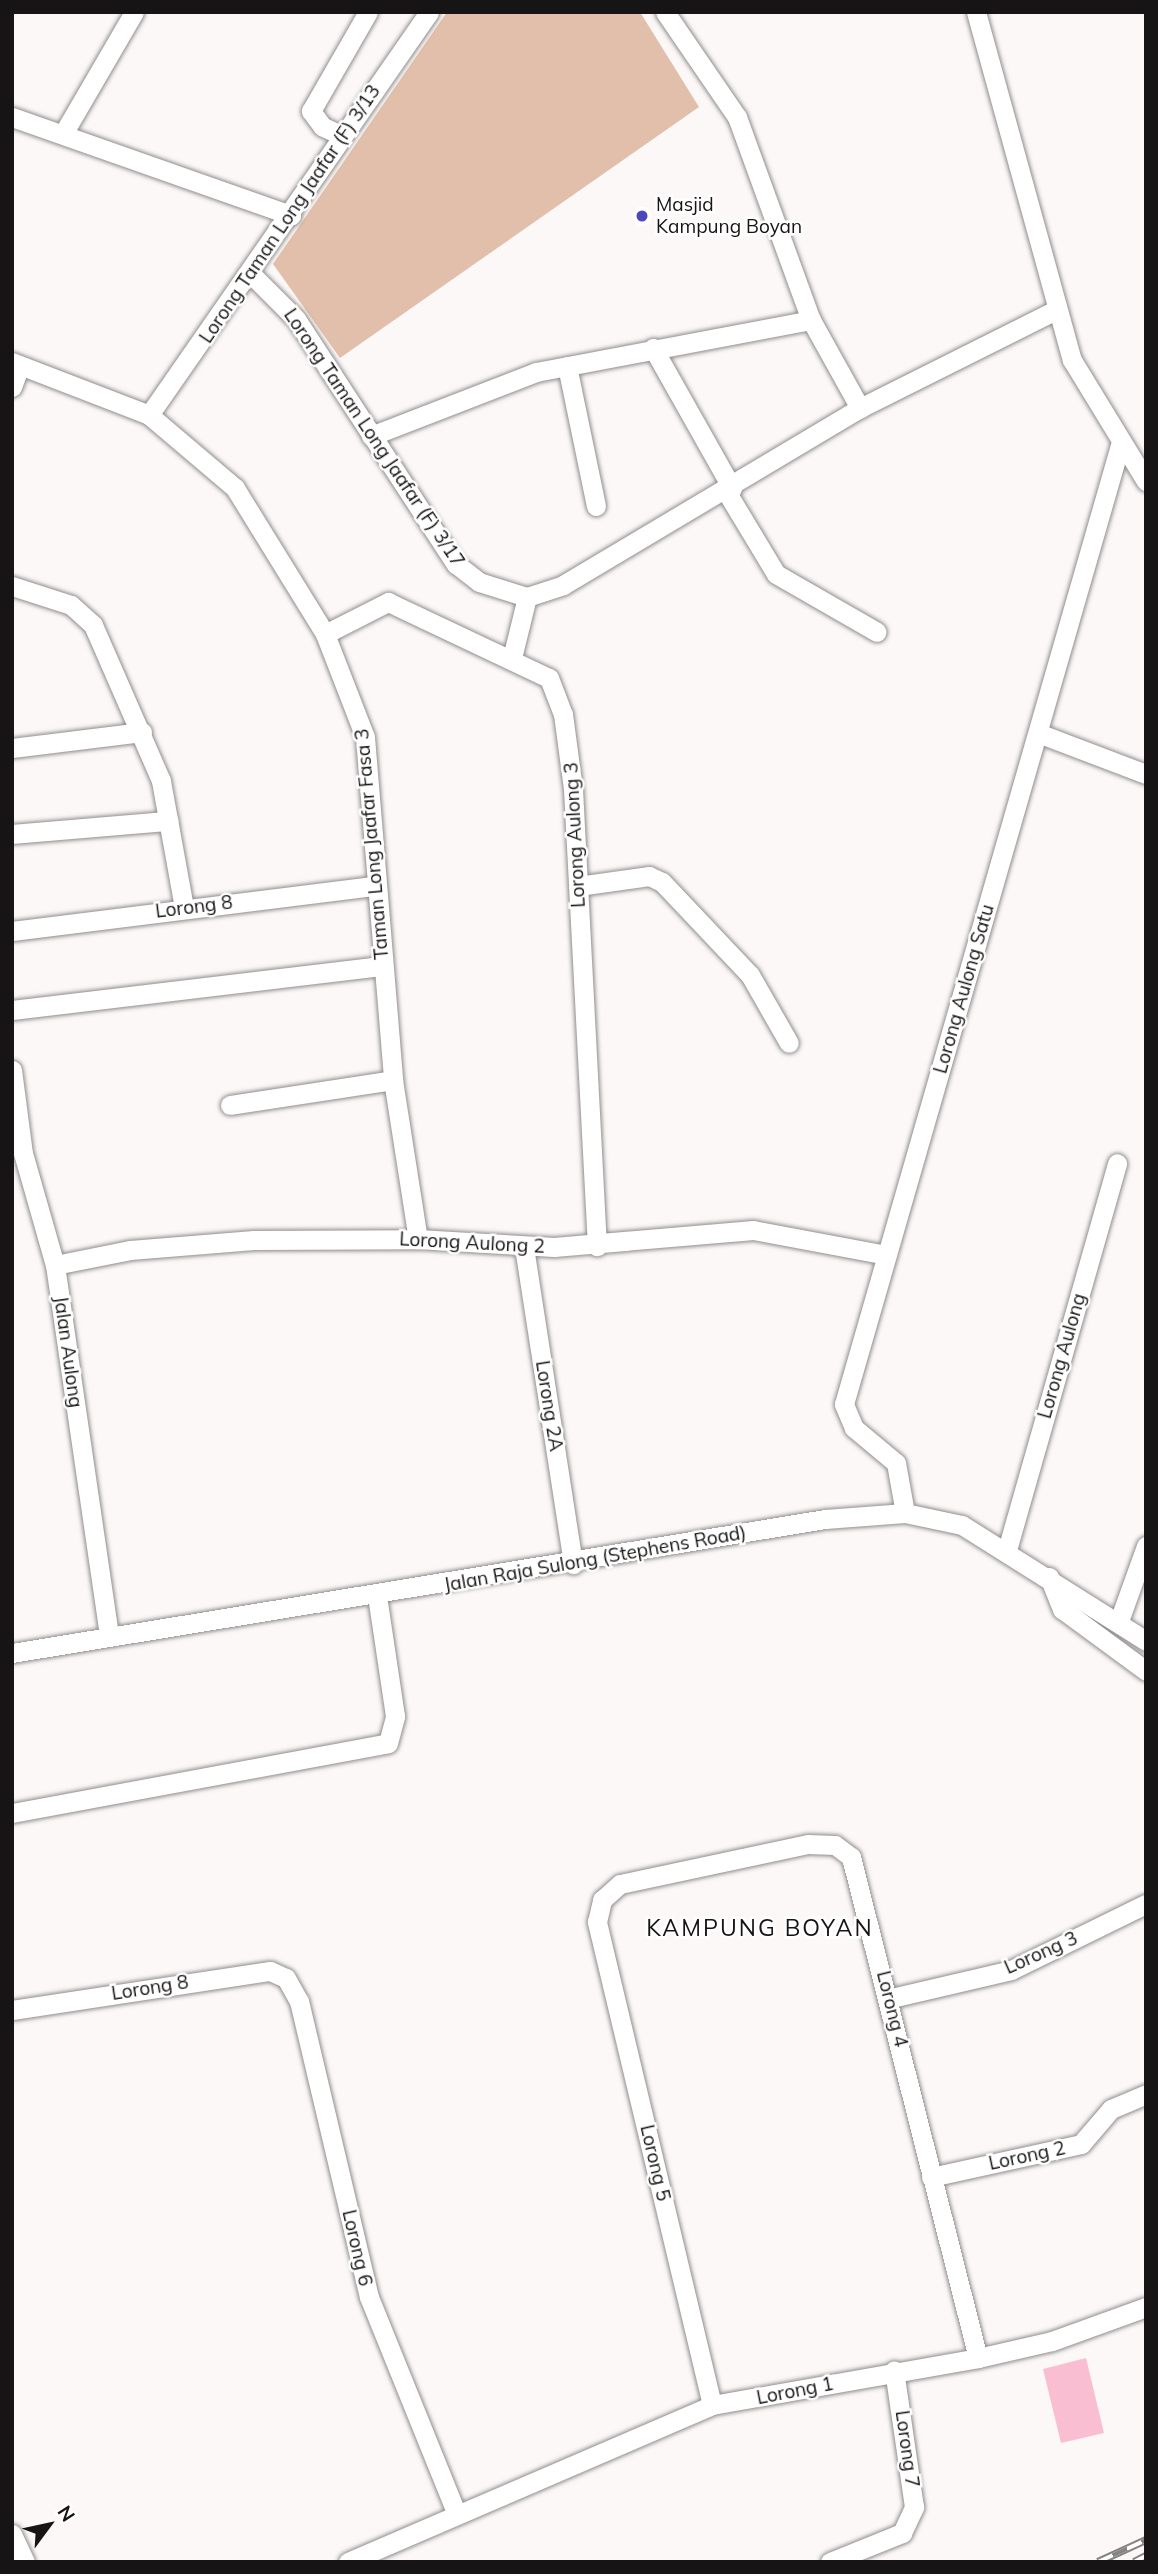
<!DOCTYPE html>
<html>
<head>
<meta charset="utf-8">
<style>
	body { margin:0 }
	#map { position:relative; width:1158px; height:2574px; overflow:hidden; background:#fdf8f8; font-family:Mulish,sans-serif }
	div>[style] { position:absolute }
	.green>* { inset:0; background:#e1bfab }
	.building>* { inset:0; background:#fabed3 }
	.roads { filter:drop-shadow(0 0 2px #918d8d) drop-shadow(0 0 2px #918d8d) }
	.minor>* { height:19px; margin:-9.5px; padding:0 9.5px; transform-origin:9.5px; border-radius:9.5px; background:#fff }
	.rail>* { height:8px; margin-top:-4px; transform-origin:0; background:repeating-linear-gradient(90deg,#fff 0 16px,#868383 0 32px); box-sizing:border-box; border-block:2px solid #868383 }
	.dots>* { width:19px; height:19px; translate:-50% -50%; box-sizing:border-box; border:4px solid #fff; border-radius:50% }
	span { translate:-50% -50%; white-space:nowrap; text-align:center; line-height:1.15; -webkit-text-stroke:5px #fff; paint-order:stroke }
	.poi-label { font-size:19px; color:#161414 }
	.left { translate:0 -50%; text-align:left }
	.street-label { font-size:19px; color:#161414 }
	.quarter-label { font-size:23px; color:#161414; letter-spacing:2px }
	.frame { position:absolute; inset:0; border:14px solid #161414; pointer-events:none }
	.north { position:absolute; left:14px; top:2490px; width:70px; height:70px; -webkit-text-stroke:5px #fff; paint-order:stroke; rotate:57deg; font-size:19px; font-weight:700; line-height:28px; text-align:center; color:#161414 }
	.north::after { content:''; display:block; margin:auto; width:24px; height:32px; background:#161414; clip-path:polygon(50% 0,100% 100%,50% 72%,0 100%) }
</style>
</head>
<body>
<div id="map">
	<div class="green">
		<div style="clip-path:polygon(447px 12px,640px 12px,699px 107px,340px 358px,273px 264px)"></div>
	</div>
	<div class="building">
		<div style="clip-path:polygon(1086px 2358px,1104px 2433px,1061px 2443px,1043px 2369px)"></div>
	</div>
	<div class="roads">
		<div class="minor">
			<div style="left:665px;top:12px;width:127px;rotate:55.6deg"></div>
			<div style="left:737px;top:117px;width:216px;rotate:70deg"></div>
			<div style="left:811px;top:320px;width:101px;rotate:60.9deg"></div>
			<div style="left:976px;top:12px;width:361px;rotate:74.6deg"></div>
			<div style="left:1072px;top:360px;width:142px;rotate:58.6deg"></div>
			<div style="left:12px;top:117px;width:296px;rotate:19.4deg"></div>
			<div style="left:63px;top:134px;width:141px;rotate:-59.8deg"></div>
			<div style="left:343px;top:136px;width:23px;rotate:-155deg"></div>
			<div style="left:322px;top:126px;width:19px;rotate:-126deg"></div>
			<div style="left:311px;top:111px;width:114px;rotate:-60.1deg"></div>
			<div style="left:252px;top:275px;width:62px;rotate:45deg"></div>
			<div style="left:296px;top:319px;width:293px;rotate:56.9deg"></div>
			<div style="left:456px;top:564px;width:29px;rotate:38deg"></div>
			<div style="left:479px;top:582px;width:50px;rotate:17.4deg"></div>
			<div style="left:527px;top:597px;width:38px;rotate:-18deg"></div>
			<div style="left:563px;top:585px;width:346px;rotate:-30.8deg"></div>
			<div style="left:860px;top:408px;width:219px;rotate:-26.6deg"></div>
			<div style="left:653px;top:348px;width:161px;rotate:60.6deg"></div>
			<div style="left:12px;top:362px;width:147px;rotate:21.1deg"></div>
			<div style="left:149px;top:415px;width:113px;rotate:40.3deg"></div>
			<div style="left:235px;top:488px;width:172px;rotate:58.3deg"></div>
			<div style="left:325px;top:634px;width:110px;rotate:68.8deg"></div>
			<div style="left:365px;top:737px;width:344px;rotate:85.3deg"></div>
			<div style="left:393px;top:1080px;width:161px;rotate:81.1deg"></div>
			<div style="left:567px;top:366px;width:143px;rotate:78.3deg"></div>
			<div style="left:12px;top:387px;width:23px;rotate:-70deg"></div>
			<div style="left:149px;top:415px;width:491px;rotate:-55.2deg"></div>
			<div style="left:371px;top:436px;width:177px;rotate:-21.2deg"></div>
			<div style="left:536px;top:372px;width:280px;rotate:-10.7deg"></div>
			<div style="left:726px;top:491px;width:97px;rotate:58.9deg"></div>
			<div style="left:776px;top:574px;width:116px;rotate:29.9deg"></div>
			<div style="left:12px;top:586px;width:62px;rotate:17.9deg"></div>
			<div style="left:71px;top:605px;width:30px;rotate:42deg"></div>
			<div style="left:93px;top:625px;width:170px;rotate:66.4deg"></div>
			<div style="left:161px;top:781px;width:129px;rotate:79.7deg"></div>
			<div style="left:325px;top:634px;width:71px;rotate:-26.9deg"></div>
			<div style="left:388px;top:602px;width:178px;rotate:25.3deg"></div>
			<div style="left:549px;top:678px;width:39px;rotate:69deg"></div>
			<div style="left:563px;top:714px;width:76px;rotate:82.4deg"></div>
			<div style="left:573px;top:789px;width:458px;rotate:87deg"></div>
			<div style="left:512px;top:658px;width:63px;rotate:-76.2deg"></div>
			<div style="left:1038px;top:733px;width:116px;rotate:20.8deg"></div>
			<div style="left:12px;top:748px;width:131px;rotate:-7deg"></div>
			<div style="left:12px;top:834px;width:157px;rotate:-4.8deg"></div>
			<div style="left:578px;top:886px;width:72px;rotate:-8deg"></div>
			<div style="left:649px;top:876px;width:14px;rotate:25deg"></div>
			<div style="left:662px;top:882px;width:128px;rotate:46.6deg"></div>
			<div style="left:750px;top:975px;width:78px;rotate:60.2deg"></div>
			<div style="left:12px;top:931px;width:366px;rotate:-7.1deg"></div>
			<div style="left:12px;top:1010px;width:374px;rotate:-6.8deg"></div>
			<div style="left:12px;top:1070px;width:84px;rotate:82.5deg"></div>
			<div style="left:23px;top:1153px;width:116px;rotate:74.1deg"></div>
			<div style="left:55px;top:1265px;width:376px;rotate:81.7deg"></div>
			<div style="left:230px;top:1105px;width:165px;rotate:-8.7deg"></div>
			<div style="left:524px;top:1247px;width:321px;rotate:81.2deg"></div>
			<div style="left:55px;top:1265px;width:76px;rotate:-11.3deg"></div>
			<div style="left:130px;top:1250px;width:124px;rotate:-4.6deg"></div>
			<div style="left:254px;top:1240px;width:164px;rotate:-0.3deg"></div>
			<div style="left:418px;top:1239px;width:136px;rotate:3.4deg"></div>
			<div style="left:554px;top:1247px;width:200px;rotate:-4.9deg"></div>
			<div style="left:753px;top:1230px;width:136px;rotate:10.6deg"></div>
			<div style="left:905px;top:1513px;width:51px;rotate:-100.2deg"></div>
			<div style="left:896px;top:1463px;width:55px;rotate:-140.2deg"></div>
			<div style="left:854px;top:1428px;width:26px;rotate:-113deg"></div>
			<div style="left:844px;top:1404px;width:998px;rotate:-73.94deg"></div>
			<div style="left:1007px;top:1550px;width:402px;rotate:-74.1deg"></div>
			<div style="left:1049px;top:1577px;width:35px;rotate:68deg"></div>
			<div style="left:1062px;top:1609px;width:104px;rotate:36.4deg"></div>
			<div style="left:1119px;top:1621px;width:80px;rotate:-70.2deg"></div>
			<div style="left:12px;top:1653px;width:824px;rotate:-9.36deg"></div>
			<div style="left:825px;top:1519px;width:80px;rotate:-4.3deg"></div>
			<div style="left:905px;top:1513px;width:58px;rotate:11.9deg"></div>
			<div style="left:962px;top:1525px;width:218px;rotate:32.2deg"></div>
			<div style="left:12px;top:1813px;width:382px;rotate:-10.5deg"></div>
			<div style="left:388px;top:1743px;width:28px;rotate:-75deg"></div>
			<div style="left:395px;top:1716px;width:122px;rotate:-98.5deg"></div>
			<div style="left:891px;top:1998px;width:123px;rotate:-13.1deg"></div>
			<div style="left:1011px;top:1970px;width:150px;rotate:-26.1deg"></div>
			<div style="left:12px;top:2010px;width:261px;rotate:-8.6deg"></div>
			<div style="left:270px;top:1971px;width:17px;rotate:24deg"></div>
			<div style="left:286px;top:1978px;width:26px;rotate:61deg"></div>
			<div style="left:299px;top:2001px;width:304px;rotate:76.7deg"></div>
			<div style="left:369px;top:2297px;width:230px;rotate:68deg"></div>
			<div style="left:931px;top:2177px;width:154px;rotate:-12.4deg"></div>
			<div style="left:1081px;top:2144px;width:46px;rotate:-49.4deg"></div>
			<div style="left:1111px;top:2109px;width:38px;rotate:-23deg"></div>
			<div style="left:712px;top:2405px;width:497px;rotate:-103.4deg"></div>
			<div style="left:597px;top:1922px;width:23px;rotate:-77deg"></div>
			<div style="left:602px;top:1900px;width:24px;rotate:-42deg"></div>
			<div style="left:620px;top:1884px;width:192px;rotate:-12deg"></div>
			<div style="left:808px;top:1844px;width:27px;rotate:2deg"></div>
			<div style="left:835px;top:1845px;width:20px;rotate:37deg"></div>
			<div style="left:851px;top:1857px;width:517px;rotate:75.78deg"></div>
			<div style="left:12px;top:2534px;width:31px;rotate:65deg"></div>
			<div style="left:348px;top:2562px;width:396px;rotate:-23.3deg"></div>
			<div style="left:712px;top:2405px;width:270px;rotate:-10deg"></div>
			<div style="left:978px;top:2358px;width:76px;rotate:-12.9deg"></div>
			<div style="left:1052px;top:2341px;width:100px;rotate:-19.9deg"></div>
			<div style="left:830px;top:2562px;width:78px;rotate:-21.9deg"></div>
			<div style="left:902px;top:2533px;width:29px;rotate:-65deg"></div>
			<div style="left:914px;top:2507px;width:138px;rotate:-98.3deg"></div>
		</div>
	</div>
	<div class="rail">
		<div style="left:1098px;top:2562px;width:53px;rotate:-24.6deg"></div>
		<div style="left:1134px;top:2562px;width:13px;rotate:-27deg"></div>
	</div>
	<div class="dots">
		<div style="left:642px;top:216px;background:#4e46bd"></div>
	</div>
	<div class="poi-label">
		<span class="left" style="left:656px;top:216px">Masjid<br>Kampung Boyan</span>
	</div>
	<div class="street-label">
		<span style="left:290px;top:214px;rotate:-56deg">Lorong Taman Long Jaafar (F) 3/13</span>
		<span style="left:374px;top:438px;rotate:56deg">Lorong Taman Long Jaafar (F) 3/17</span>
		<span style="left:575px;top:835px;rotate:-93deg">Lorong Aulong 3</span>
		<span style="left:372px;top:844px;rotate:-95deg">Taman Long Jaafar Fasa 3</span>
		<span style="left:194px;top:907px;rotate:-7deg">Lorong 8</span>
		<span style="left:964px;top:989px;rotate:-74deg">Lorong Aulong Satu</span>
		<span style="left:472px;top:1243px;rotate:3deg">Lorong Aulong 2</span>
		<span style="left:68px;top:1352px;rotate:82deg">Jalan Aulong</span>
		<span style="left:1062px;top:1356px;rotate:-74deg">Lorong Aulong</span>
		<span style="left:549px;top:1406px;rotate:81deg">Lorong 2A</span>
		<span style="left:595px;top:1559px;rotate:-10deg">Jalan Raja Sulong (Stephens Road)</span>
		<span style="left:1041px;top:1953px;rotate:-24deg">Lorong 3</span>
		<span style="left:150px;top:1988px;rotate:-9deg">Lorong 8</span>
		<span style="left:892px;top:2009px;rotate:76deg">Lorong 4</span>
		<span style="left:1027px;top:2156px;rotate:-12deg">Lorong 2</span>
		<span style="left:655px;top:2163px;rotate:77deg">Lorong 5</span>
		<span style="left:357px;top:2248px;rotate:77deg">Lorong 6</span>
		<span style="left:795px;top:2391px;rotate:-11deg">Lorong 1</span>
		<span style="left:907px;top:2449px;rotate:82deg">Lorong 7</span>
	</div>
	<div class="quarter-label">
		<span style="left:760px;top:1928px">KAMPUNG BOYAN</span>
	</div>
	<div class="frame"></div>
	<div class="north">N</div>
</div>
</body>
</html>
